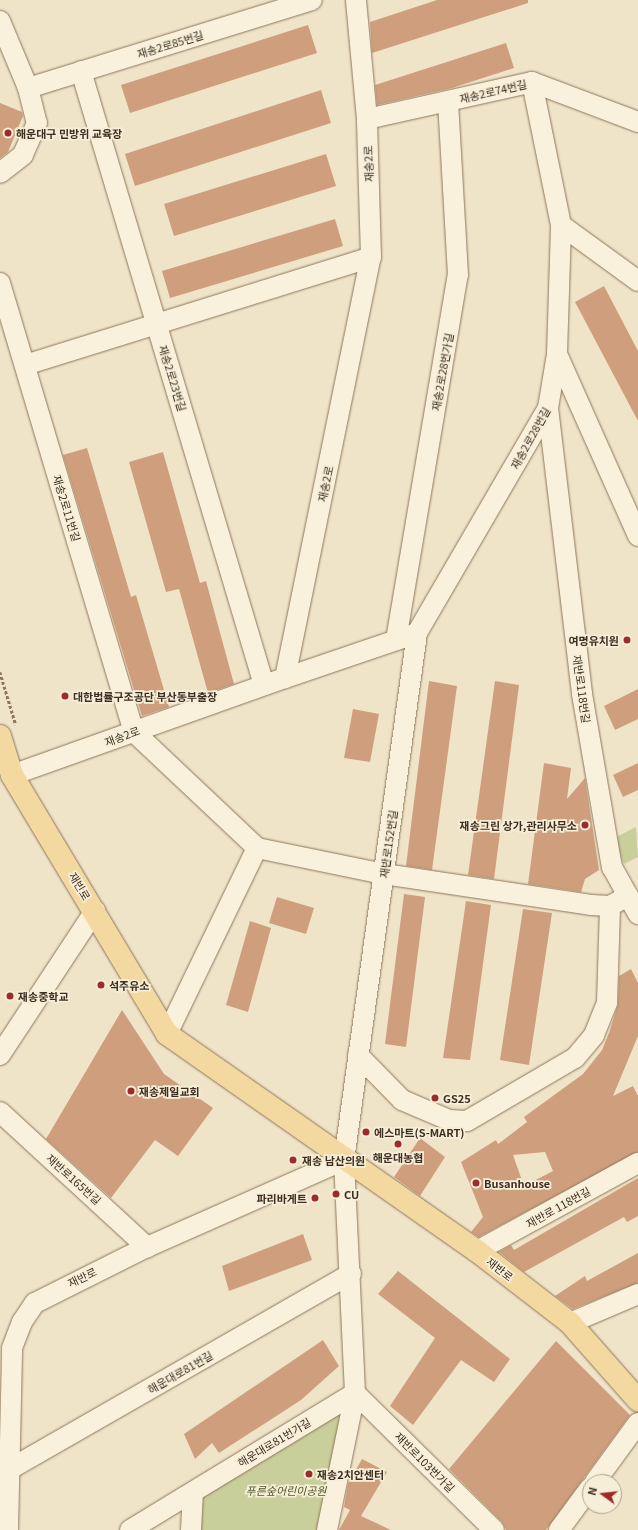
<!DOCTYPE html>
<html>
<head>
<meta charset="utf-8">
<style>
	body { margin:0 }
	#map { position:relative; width:638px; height:1530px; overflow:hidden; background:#f0e4c8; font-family:Georgia,"Noto Sans KR",serif }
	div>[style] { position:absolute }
	.green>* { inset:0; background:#c9cf9b }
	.building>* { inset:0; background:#cf9f7d }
	.path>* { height:2.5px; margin-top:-1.25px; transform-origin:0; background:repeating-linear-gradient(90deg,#8d765c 0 3px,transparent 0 5px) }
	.roads { filter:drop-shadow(0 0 1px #8d765c) drop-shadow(0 0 1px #8d765c) }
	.minor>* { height:20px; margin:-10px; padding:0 10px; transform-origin:10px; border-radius:10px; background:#faf1dc }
	.major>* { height:22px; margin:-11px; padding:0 11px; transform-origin:11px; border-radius:11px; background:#f3d9a0 }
	.dots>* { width:11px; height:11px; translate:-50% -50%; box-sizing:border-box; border:2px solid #f7eed8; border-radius:50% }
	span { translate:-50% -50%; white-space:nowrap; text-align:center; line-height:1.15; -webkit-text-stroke:3.5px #f7eed8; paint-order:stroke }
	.street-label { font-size:11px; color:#3d2e20 }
	.poi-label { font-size:11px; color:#3d2e20; font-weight:700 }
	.left { translate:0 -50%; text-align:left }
	.right { translate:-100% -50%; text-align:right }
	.park-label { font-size:11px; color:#4d5a26; font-style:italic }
	.north { position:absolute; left:582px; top:1474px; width:40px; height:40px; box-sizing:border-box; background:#f7eed8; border:1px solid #ada18e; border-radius:50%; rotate:285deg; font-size:11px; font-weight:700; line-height:16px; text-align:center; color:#3d2e20 }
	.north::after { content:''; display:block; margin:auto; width:14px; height:18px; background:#9e2a2b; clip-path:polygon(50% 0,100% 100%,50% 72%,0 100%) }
</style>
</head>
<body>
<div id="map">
	<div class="green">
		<div style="clip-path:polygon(636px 827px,638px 857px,624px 864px,612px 839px)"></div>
		<div style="clip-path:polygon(344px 1407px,319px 1530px,198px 1530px,199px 1497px)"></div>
	</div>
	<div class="building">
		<div style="clip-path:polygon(437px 0,528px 0,528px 3px,372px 53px,370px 22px)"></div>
		<div style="clip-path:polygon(308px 25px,317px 53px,130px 113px,121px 85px)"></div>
		<div style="clip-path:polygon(506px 43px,514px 68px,452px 88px,377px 105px,375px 85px)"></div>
		<div style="clip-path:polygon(321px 90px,331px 123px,135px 186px,125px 154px)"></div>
		<div style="clip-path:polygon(0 103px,22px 112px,23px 116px,8px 152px,0 158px)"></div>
		<div style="clip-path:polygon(326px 154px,336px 186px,174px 236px,164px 204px)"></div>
		<div style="clip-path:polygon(335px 219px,343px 246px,170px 298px,162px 271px)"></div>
		<div style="clip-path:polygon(604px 286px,638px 351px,638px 421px,575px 302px)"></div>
		<div style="clip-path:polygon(87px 448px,131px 597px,136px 595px,169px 707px,142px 716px,63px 455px)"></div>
		<div style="clip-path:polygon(163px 452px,200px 583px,206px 581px,234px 684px,208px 693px,179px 589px,166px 592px,129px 462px)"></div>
		<div style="clip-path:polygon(429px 681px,457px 686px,432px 870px,406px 866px)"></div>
		<div style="clip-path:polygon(495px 681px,519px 685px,494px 879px,468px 875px)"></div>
		<div style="clip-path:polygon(638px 689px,638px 719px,615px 730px,604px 706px)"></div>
		<div style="clip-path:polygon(353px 709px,379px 714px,370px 762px,344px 758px)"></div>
		<div style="clip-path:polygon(544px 763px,571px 768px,567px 799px,585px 778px,599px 870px,585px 879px,581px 892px,528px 884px)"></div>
		<div style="clip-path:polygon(638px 763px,638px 790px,623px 797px,613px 775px)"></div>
		<div style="clip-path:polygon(404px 894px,425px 897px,406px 1047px,385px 1044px)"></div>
		<div style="clip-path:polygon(277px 897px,314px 908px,306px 934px,269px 923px)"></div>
		<div style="clip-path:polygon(466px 901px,491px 905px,470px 1060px,443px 1058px)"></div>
		<div style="clip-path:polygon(523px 909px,552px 913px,529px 1065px,500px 1060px)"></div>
		<div style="clip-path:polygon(250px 921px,271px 928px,248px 1012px,226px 1005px)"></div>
		<div style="clip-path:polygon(evenodd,631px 969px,638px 983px,638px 1036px,613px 1096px,633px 1086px,638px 1096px,638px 1152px,479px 1237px,471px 1232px,483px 1217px,461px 1162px,496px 1140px,498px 1144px,527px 1122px,524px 1117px,583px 1074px,602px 1050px,609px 1033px,618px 1004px,619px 976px,631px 969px,545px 1152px,553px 1171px,524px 1186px,513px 1155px,545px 1152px)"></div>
		<div style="clip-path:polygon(122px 1010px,164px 1074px,213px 1108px,178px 1156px,155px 1140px,111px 1198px,46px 1139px)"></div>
		<div style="clip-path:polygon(420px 1138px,445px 1157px,420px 1196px,394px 1177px)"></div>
		<div style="clip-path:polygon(638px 1178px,638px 1216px,627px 1222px,624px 1217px,524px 1272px,499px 1252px,511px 1245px,514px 1250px)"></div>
		<div style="clip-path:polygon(303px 1234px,312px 1260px,229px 1291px,222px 1266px)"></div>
		<div style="clip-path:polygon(638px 1253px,638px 1283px,573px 1309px,555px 1296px,585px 1276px,587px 1281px)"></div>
		<div style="clip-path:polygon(398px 1271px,510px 1359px,494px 1382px,461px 1360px,413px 1425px,390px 1406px,435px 1338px,378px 1294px)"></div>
		<div style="clip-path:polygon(323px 1340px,339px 1366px,301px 1400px,219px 1453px,212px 1443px,195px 1459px,184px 1434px)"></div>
		<div style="clip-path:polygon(556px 1341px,630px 1415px,546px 1530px,506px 1530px,502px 1522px,449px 1469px)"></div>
		<div style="clip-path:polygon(362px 1459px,387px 1472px,361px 1516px,391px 1530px,339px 1530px,350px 1510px,344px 1507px,348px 1484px)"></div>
	</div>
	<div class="path">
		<div style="left:0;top:672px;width:55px;rotate:73.2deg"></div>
	</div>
	<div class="roads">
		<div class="minor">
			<div style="left:0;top:21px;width:73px;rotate:67.3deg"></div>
			<div style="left:28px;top:88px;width:36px;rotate:76deg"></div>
			<div style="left:37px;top:123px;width:35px;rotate:114deg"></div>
			<div style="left:23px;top:155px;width:29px;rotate:142deg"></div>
			<div style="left:81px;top:71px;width:641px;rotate:73.4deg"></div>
			<div style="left:28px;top:88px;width:297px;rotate:-17.2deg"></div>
			<div style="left:367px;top:119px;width:169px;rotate:-12.6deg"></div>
			<div style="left:532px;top:82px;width:113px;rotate:20.7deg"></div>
			<div style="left:561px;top:225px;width:95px;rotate:36deg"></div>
			<div style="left:0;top:283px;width:469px;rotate:73.4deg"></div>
			<div style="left:134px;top:732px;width:169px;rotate:43.3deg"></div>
			<div style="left:257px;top:848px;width:130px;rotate:11.6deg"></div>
			<div style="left:384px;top:874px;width:209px;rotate:8.5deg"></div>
			<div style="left:591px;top:905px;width:19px;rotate:3deg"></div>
			<div style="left:610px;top:906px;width:21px;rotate:-29deg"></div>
			<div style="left:557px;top:354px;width:199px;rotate:66deg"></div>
			<div style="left:25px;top:365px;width:362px;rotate:-17.3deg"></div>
			<div style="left:548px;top:408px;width:288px;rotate:83.2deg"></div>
			<div style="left:582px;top:694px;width:176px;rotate:80.2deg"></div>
			<div style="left:612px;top:867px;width:54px;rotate:61deg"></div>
			<div style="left:396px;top:640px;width:370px;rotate:-80.4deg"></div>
			<div style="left:458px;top:275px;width:174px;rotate:-93.3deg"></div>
			<div style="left:285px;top:678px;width:139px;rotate:-18.8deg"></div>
			<div style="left:417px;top:633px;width:260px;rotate:-59.8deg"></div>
			<div style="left:548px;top:408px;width:55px;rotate:-80.5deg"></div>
			<div style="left:557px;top:354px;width:129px;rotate:-88.2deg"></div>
			<div style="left:561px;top:225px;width:146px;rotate:-101.5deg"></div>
			<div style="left:12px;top:775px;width:290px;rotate:-19.6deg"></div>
			<div style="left:285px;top:678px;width:430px;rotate:-78.5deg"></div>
			<div style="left:371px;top:257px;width:138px;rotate:-91.7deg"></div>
			<div style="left:367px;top:119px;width:120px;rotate:-95.3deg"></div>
			<div style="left:167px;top:1034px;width:207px;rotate:-64.2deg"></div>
			<div style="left:0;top:1055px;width:173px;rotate:-56.6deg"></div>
			<div style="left:358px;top:1055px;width:63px;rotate:45.6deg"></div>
			<div style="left:402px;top:1100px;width:51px;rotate:23.1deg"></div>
			<div style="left:449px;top:1120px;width:18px;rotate:3deg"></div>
			<div style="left:467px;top:1121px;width:125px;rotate:-30.3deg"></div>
			<div style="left:575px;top:1058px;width:30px;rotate:-50deg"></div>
			<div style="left:594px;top:1035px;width:35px;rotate:-68deg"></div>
			<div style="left:607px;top:1003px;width:97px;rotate:-88.2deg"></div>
			<div style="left:0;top:1112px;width:200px;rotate:42.6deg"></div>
			<div style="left:477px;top:1251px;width:183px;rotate:-28.7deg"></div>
			<div style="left:570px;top:1323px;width:74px;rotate:-23.1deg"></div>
			<div style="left:5px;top:1460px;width:10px;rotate:61deg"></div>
			<div style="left:10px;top:1469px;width:393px;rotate:-29.8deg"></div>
			<div style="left:595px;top:1482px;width:73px;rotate:-53.9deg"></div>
			<div style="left:8px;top:1530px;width:182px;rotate:-88.7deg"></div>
			<div style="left:12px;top:1348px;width:28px;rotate:-69deg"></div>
			<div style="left:22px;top:1322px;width:23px;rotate:-56deg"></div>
			<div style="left:35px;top:1303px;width:125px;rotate:-26.6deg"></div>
			<div style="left:147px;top:1247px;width:215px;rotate:-23.8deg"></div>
			<div style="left:130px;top:1530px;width:263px;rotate:-31.3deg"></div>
			<div style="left:355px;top:1393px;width:195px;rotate:44.6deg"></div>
			<div style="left:191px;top:1530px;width:38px;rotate:-87deg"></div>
			<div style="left:327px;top:1530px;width:140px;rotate:-78.4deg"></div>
			<div style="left:355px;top:1393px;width:233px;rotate:-92.7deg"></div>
			<div style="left:344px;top:1160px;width:532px;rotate:-82.11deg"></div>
			<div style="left:559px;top:1530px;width:52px;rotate:-53.6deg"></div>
		</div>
		<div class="major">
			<div style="left:0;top:736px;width:41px;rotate:72.9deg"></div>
			<div style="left:12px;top:775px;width:302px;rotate:59.1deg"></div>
			<div style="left:167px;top:1034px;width:378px;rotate:35deg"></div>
			<div style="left:477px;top:1251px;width:118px;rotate:37.7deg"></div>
			<div style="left:570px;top:1323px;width:103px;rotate:48.6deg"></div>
		</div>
	</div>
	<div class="dots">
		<div style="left:8px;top:133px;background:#9e2a2b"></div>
		<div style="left:627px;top:640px;background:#9e2a2b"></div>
		<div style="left:65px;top:696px;background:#9e2a2b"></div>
		<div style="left:585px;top:825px;background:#9e2a2b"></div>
		<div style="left:101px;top:985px;background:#9e2a2b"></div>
		<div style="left:10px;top:996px;background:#9e2a2b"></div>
		<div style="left:131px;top:1091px;background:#9e2a2b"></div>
		<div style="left:435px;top:1098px;background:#9e2a2b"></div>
		<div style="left:366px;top:1132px;background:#9e2a2b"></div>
		<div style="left:398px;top:1144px;background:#9e2a2b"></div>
		<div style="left:293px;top:1160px;background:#9e2a2b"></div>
		<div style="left:476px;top:1183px;background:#9e2a2b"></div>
		<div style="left:336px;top:1194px;background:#9e2a2b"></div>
		<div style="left:315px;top:1198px;background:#9e2a2b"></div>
		<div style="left:309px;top:1474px;background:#9e2a2b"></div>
	</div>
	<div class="street-label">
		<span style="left:170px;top:44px;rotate:-17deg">재송2로85번길</span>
		<span style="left:493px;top:91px;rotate:-13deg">재송2로74번길</span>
		<span style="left:368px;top:164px;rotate:-92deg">재송2로</span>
		<span style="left:442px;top:372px;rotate:-80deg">재송2로28번가길</span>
		<span style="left:173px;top:378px;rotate:73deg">재송2로23번길</span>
		<span style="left:530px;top:438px;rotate:-61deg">재송2로28번길</span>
		<span style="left:325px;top:484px;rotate:-78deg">재송2로</span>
		<span style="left:67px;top:508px;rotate:73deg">재송2로11번길</span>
		<span style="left:582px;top:689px;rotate:82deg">재반로118번길</span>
		<span style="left:122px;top:736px;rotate:-20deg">재송2로</span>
		<span style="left:388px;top:844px;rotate:-82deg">재반로152번길</span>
		<span style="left:80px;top:886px;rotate:59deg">재반로</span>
		<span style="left:74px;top:1179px;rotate:42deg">재반로165번길</span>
		<span style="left:558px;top:1207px;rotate:-29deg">재반로 118번길</span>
		<span style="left:500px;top:1269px;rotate:38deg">재반로</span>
		<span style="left:82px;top:1277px;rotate:-25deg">재반로</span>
		<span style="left:180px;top:1372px;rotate:-30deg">해운대로81번길</span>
		<span style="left:274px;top:1442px;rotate:-31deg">해운대로81번가길</span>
		<span style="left:425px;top:1462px;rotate:45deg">재반로103번가길</span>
	</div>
	<div class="poi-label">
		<span class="left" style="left:16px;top:133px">해운대구 민방위 교육장</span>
		<span class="right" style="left:619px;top:640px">여명유치원</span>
		<span class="left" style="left:73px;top:696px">대한법률구조공단 부산동부출장</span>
		<span class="right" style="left:577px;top:825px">재송그린 상가,관리사무소</span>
		<span class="left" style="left:109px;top:985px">석주유소</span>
		<span class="left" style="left:18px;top:996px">재송중학교</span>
		<span class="left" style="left:139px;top:1091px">재송제일교회</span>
		<span class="left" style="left:443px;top:1098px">GS25</span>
		<span class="left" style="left:374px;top:1132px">에스마트(S-MART)</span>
		<span style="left:398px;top:1157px">해운대농협</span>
		<span class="left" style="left:302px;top:1160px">재송 남산의원</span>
		<span class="left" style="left:484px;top:1183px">Busanhouse</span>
		<span class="left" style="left:344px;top:1194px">CU</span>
		<span class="right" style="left:307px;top:1198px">파리바게트</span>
		<span class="left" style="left:317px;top:1474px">재송2치안센터</span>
	</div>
	<div class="park-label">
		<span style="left:286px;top:1490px">푸른숲어린이공원</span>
	</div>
	<div class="north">N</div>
</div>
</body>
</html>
